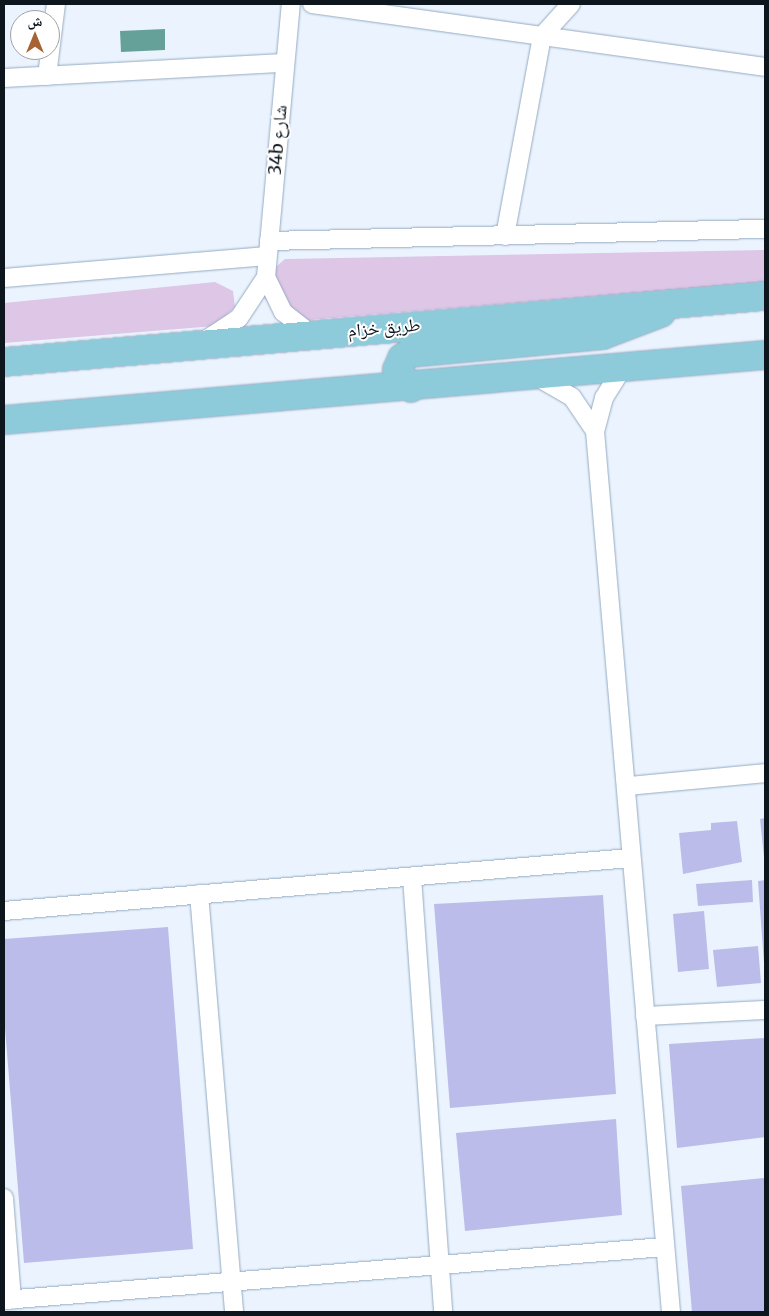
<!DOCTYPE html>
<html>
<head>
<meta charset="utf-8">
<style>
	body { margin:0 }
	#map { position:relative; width:769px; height:1316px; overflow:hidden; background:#ebf4fe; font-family:Merriweather,"Noto Naskh Arabic",serif }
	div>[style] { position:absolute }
	.green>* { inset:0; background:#ddc6e6 }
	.water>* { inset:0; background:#66a199 }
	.building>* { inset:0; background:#bbbce9 }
	.roads { filter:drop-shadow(0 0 1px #95aac2) drop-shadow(0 0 1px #95aac2) }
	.minor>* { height:18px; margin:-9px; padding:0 9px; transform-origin:9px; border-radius:9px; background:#fff }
	.primary>* { height:28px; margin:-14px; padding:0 14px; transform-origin:14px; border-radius:14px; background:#8dcbda }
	span { translate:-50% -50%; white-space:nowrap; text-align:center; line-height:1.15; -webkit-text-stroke:4px #fff; paint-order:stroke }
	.street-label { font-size:18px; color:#0d151d }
	.frame { position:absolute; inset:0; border:5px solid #0d151d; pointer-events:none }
	.north { position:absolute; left:10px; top:10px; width:50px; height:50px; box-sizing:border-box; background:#fff; border:1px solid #9ea1a5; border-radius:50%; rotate:0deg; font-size:14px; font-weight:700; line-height:20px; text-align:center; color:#0d151d }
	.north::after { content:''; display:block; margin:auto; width:18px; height:22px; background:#a76332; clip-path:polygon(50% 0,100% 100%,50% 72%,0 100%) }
</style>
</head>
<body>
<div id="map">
	<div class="green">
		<div style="clip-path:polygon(765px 250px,765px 282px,285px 322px,263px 296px,271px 271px,285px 259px)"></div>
		<div style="clip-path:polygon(215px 282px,233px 291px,235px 307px,215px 326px,4px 343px,4px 303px)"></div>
	</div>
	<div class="water">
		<div style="clip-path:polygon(165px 29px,165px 50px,121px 52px,120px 31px)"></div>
	</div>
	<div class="building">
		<div style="clip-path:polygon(765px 818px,765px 857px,764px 857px,760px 819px)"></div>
		<div style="clip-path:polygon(737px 821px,742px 862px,683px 874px,679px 833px,711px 830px,711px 823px)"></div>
		<div style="clip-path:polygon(752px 880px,753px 902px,698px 906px,696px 884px)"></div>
		<div style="clip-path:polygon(765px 880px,765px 964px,764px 964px,758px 881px)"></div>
		<div style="clip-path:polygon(603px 895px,616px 1094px,450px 1108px,434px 904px)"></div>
		<div style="clip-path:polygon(704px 911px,709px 969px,678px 972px,673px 914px)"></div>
		<div style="clip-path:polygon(168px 927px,193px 1249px,24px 1263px,4px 1016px,4px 939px)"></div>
		<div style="clip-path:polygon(758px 946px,761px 983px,717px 987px,713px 950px)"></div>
		<div style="clip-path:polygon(765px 1038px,765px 1137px,677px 1148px,669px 1044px)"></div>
		<div style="clip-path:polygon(616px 1119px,622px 1215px,465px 1231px,456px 1133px)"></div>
		<div style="clip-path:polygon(765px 1178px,765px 1312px,692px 1312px,681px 1186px)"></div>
	</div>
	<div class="roads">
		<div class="minor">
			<div style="left:312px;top:4px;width:457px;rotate:7.9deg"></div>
			<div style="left:47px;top:76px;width:73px;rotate:-82.9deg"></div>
			<div style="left:4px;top:78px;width:280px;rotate:-3.1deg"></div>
			<div style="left:505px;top:236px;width:203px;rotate:-79.5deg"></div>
			<div style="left:542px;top:36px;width:43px;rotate:-47.8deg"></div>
			<div style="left:269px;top:241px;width:496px;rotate:-1.4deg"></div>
			<div style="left:266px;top:277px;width:39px;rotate:64deg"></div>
			<div style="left:283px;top:312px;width:37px;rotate:38deg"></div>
			<div style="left:4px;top:278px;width:264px;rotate:-4.8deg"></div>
			<div style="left:201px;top:343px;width:45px;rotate:-33.3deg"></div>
			<div style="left:239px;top:318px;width:49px;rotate:-56.6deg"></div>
			<div style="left:266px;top:277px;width:274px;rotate:-84.8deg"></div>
			<div style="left:622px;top:369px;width:34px;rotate:122deg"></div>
			<div style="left:604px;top:398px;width:34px;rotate:105deg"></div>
			<div style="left:595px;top:431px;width:884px;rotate:85.07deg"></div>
			<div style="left:537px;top:377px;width:40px;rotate:29.7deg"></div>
			<div style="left:572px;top:397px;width:41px;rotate:55.9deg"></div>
			<div style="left:628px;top:786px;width:138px;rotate:-5.4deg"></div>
			<div style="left:412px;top:877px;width:436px;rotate:85.9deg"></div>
			<div style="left:199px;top:894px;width:419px;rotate:85.2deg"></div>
			<div style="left:4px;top:911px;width:628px;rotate:-4.84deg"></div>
			<div style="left:645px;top:1016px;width:120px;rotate:-2.9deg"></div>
			<div style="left:4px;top:1198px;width:102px;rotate:85.5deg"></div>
			<div style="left:4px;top:1300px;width:662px;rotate:-4.59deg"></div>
		</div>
		<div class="primary">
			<div style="left:4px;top:362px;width:764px;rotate:-4.96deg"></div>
			<div style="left:411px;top:388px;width:23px;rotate:-128deg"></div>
			<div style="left:397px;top:370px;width:13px;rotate:-67deg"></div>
			<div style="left:402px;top:358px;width:9px;rotate:-32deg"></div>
			<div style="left:410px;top:353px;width:194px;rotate:-5.3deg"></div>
			<div style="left:603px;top:335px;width:62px;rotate:-20.8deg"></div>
			<div style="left:4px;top:420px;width:764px;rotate:-4.88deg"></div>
		</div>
	</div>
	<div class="street-label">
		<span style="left:278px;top:140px;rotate:-85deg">34b شارع</span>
		<span style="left:384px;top:328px;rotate:-5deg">طريق خزام</span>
	</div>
	<div class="frame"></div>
	<div class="north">ش</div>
</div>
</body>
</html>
